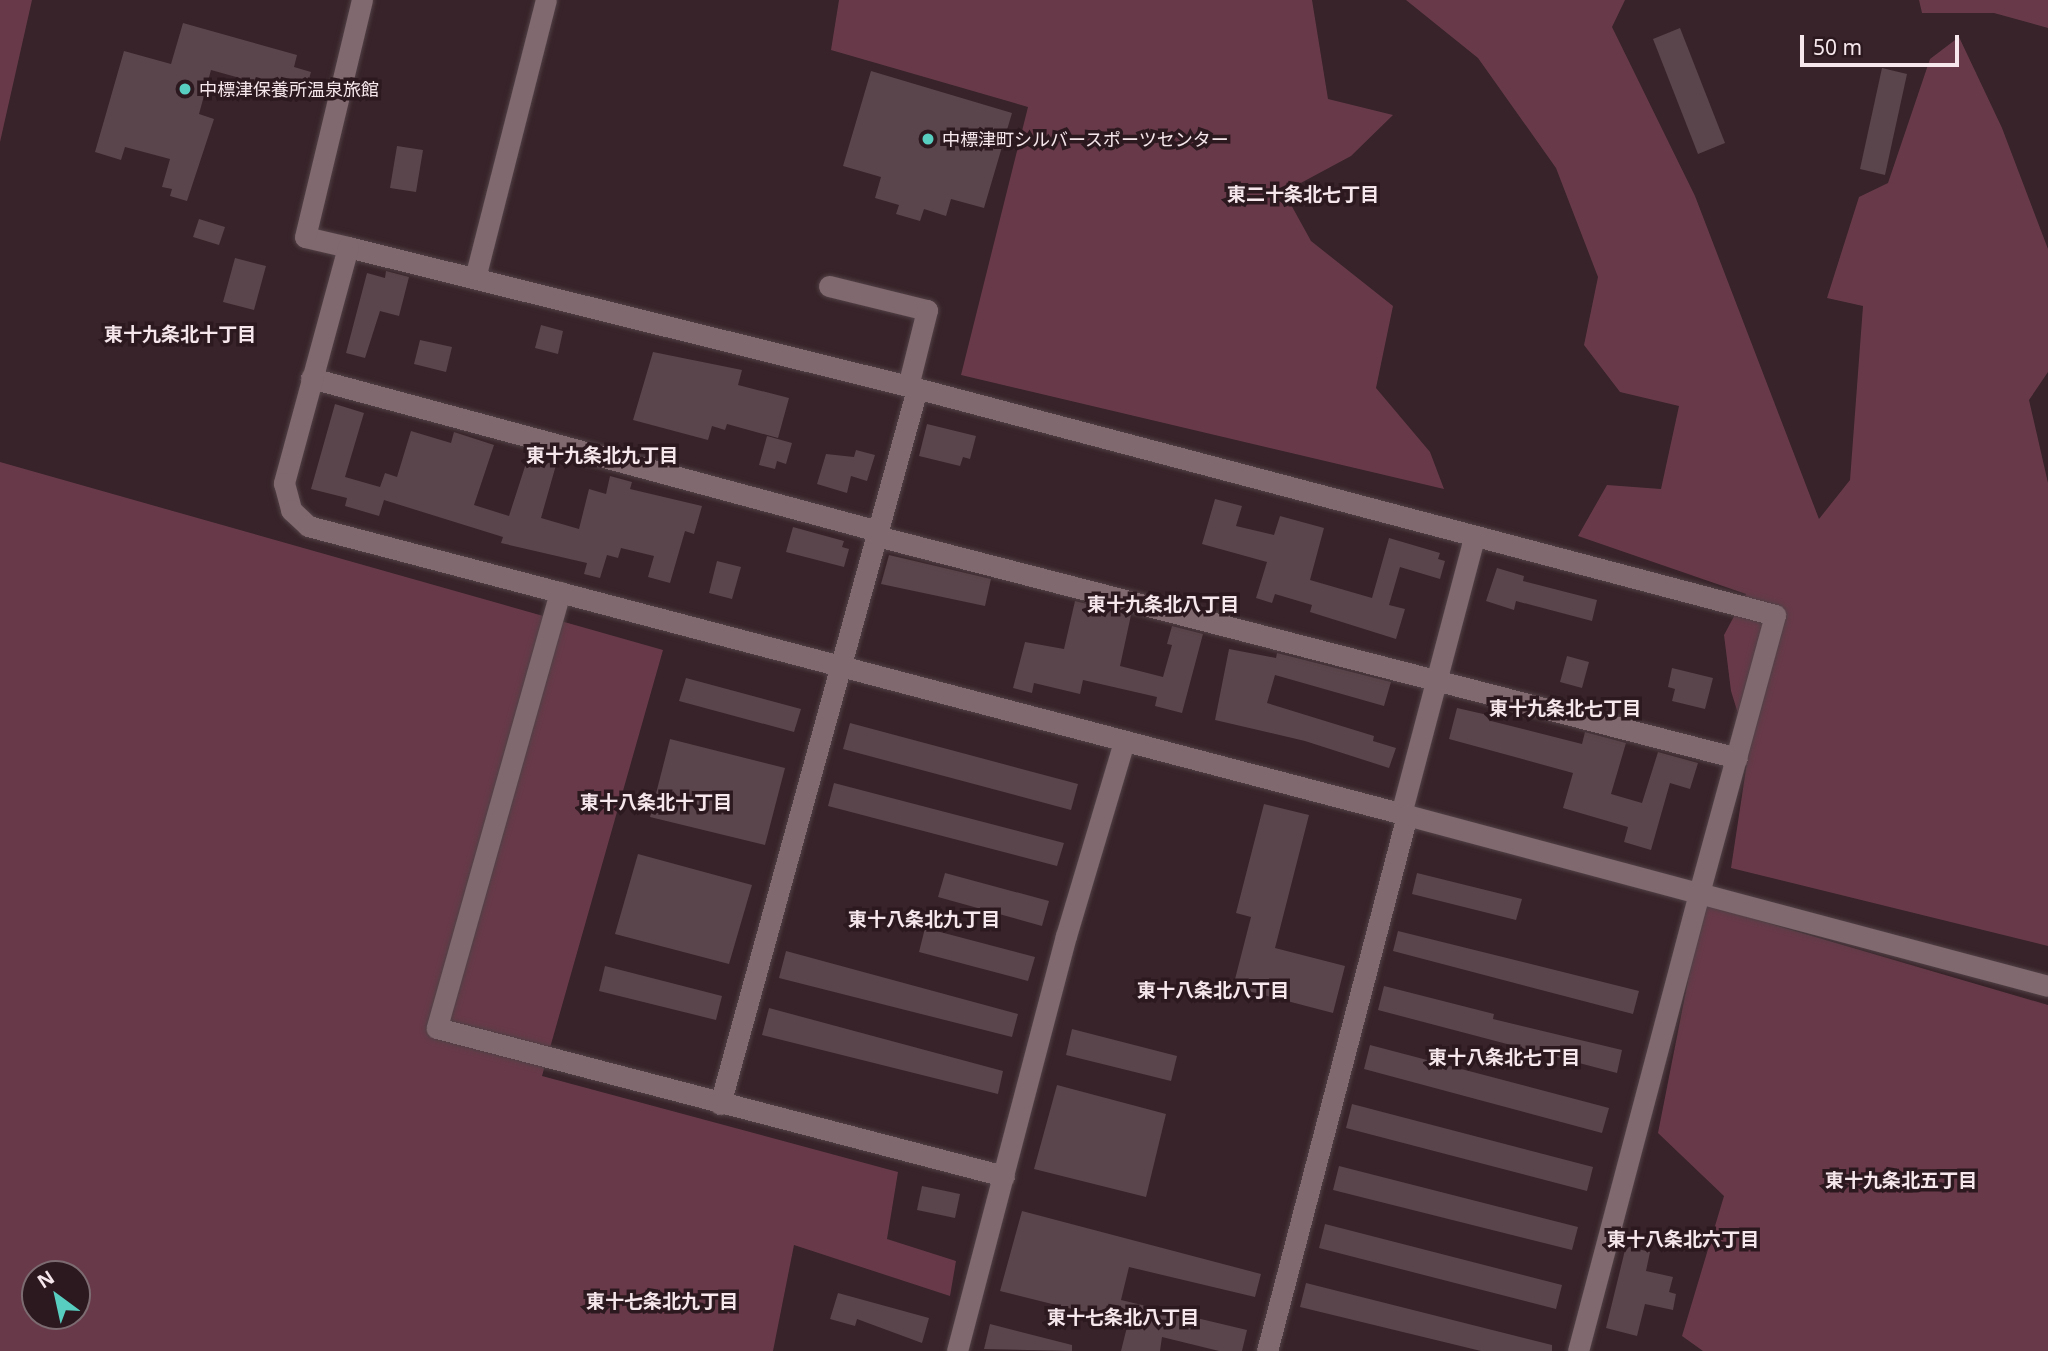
<!DOCTYPE html>
<html>
<head>
<meta charset="utf-8">
<style>
	body { margin:0 }
	#map { position:relative; width:2048px; height:1351px; overflow:hidden; background:#372329; font-family:"Noto Sans","Noto Sans JP",sans-serif }
	div>[style] { position:absolute }
	.green>* { inset:0; background:#683a49 }
	.building>* { inset:0; background:#5b454c }
	.roads { filter:drop-shadow(0 0 2px #514146) drop-shadow(0 0 2px #514146) }
	.minor>* { height:21px; margin:-10.5px; padding:0 10.5px; transform-origin:10.5px; border-radius:10.5px; background:#80696f }
	.dots>* { width:19px; height:19px; translate:-50% -50%; box-sizing:border-box; border:4px solid #2c191f; border-radius:50% }
	span { translate:-50% -50%; white-space:nowrap; text-align:center; line-height:1.15; -webkit-text-stroke:7px #2c191f; paint-order:stroke }
	.poi-label { font-size:18px; color:#f5e7eb }
	.left { translate:0 -50%; text-align:left }
	.neighbourhood-label { font-size:19px; color:#f5e7eb; font-weight:700 }
	.north { position:absolute; left:21px; top:1260px; width:70px; height:70px; box-sizing:border-box; background:#2c191f; border:2px solid #7c6b71; border-radius:50%; rotate:327deg; font-size:19px; font-weight:700; line-height:28px; text-align:center; color:#f5e7eb }
	.north::after { content:''; display:block; margin:auto; width:24px; height:32px; background:#58cec0; clip-path:polygon(50% 0,100% 100%,50% 72%,0 100%) }
	.scale { position:absolute; left:1800px; top:35px; width:159px; height:32px; box-sizing:border-box; border:4px solid #f5e7eb; border-top:0; padding-left:9px; font-size:21px; line-height:24px; white-space:nowrap; color:#f5e7eb; -webkit-text-stroke:5px #2c191f; paint-order:stroke }
</style>
</head>
<body>
<div id="map">
	<div class="green">
		<div style="clip-path:polygon(0 0,32px 0,0 142px)"></div>
		<div style="clip-path:polygon(839px 0,1312px 0,1328px 99px,1393px 115px,1351px 156px,1284px 192px,1311px 241px,1393px 306px,1376px 388px,1430px 452px,1444px 489px,961px 375px,1028px 107px,831px 50px)"></div>
		<div style="clip-path:polygon(1406px 0,1625px 0,1612px 27px,1695px 196px,1819px 519px,1850px 480px,1863px 306px,1827px 298px,1859px 197px,1888px 183px,1930px 59px,1959px 37px,2002px 128px,2048px 249px,2048px 372px,2029px 400px,2048px 483px,2048px 946px,1731px 868px,1749px 749px,1731px 691px,1724px 635px,1746px 594px,1578px 536px,1607px 485px,1661px 489px,1679px 406px,1620px 392px,1584px 345px,1598px 277px,1556px 168px,1478px 58px)"></div>
		<div style="clip-path:polygon(1919px 0,2048px 0,2048px 28px,1994px 13px,1922px 13px)"></div>
		<div style="clip-path:polygon(evenodd,0 462px,663px 650px,542px 1076px,898px 1172px,887px 1239px,956px 1261px,950px 1296px,794px 1245px,773px 1351px,0 1351px,0 462px,35px 1274px,77px 1274px,77px 1316px,35px 1316px,35px 1274px)"></div>
		<div style="clip-path:polygon(1703px 904px,2048px 1005px,2048px 1351px,1703px 1351px,1682px 1336px,1724px 1196px,1658px 1133px)"></div>
	</div>
	<div class="building">
		<div style="clip-path:polygon(183px 23px,297px 55px,294px 67px,311px 72px,304px 96px,211px 70px,199px 114px,214px 119px,187px 201px,170px 196px,172px 189px,162px 187px,170px 159px,125px 147px,121px 160px,95px 152px,124px 51px,171px 64px)"></div>
		<div style="clip-path:polygon(1680px 28px,1725px 143px,1698px 154px,1653px 39px)"></div>
		<div style="clip-path:polygon(1882px 68px,1907px 74px,1885px 175px,1860px 169px)"></div>
		<div style="clip-path:polygon(871px 71px,1012px 113px,984px 208px,951px 199px,946px 216px,924px 209px,920px 221px,896px 214px,899px 205px,875px 198px,881px 177px,843px 166px)"></div>
		<div style="clip-path:polygon(397px 146px,423px 150px,416px 192px,390px 188px)"></div>
		<div style="clip-path:polygon(199px 219px,225px 227px,219px 245px,193px 237px)"></div>
		<div style="clip-path:polygon(235px 258px,266px 266px,254px 310px,223px 302px)"></div>
		<div style="clip-path:polygon(386px 271px,409px 277px,399px 316px,380px 311px,365px 358px,346px 353px,367px 273px,385px 278px)"></div>
		<div style="clip-path:polygon(541px 325px,563px 331px,558px 354px,535px 348px)"></div>
		<div style="clip-path:polygon(420px 340px,452px 347px,446px 372px,414px 364px)"></div>
		<div style="clip-path:polygon(653px 352px,742px 370px,738px 385px,789px 398px,778px 438px,727px 424px,725px 430px,712px 426px,708px 440px,633px 420px)"></div>
		<div style="clip-path:polygon(335px 404px,364px 413px,345px 477px,380px 487px,385px 473px,397px 477px,411px 431px,451px 443px,454px 432px,494px 445px,474px 505px,509px 516px,528px 457px,556px 465px,541px 518px,579px 529px,589px 489px,606px 494px,610px 476px,632px 482px,630px 489px,702px 506px,694px 534px,685px 531px,670px 583px,648px 577px,654px 556px,621px 548px,618px 558px,607px 555px,600px 578px,584px 574px,587px 563px,501px 543px,503px 537px,384px 500px,379px 516px,345px 506px,347px 498px,311px 489px)"></div>
		<div style="clip-path:polygon(927px 424px,976px 436px,970px 459px,963px 457px,960px 466px,919px 456px)"></div>
		<div style="clip-path:polygon(767px 436px,792px 443px,786px 464px,777px 461px,775px 469px,759px 465px)"></div>
		<div style="clip-path:polygon(856px 450px,875px 455px,867px 481px,851px 476px,847px 493px,817px 484px,826px 454px,854px 457px)"></div>
		<div style="clip-path:polygon(1215px 499px,1242px 506px,1236px 526px,1274px 535px,1280px 516px,1324px 528px,1310px 580px,1372px 598px,1389px 538px,1440px 553px,1438px 559px,1445px 561px,1440px 579px,1400px 567px,1389px 605px,1405px 609px,1396px 639px,1310px 612px,1312px 605px,1275px 594px,1272px 603px,1256px 598px,1267px 562px,1202px 544px)"></div>
		<div style="clip-path:polygon(793px 527px,844px 541px,842px 547px,849px 549px,844px 567px,786px 552px)"></div>
		<div style="clip-path:polygon(889px 555px,991px 579px,985px 606px,881px 584px)"></div>
		<div style="clip-path:polygon(717px 561px,741px 567px,732px 599px,709px 593px)"></div>
		<div style="clip-path:polygon(1497px 568px,1524px 576px,1523px 581px,1597px 600px,1592px 621px,1516px 601px,1514px 610px,1486px 601px)"></div>
		<div style="clip-path:polygon(1075px 601px,1131px 615px,1120px 666px,1163px 677px,1172px 645px,1167px 644px,1172px 626px,1203px 634px,1182px 713px,1155px 706px,1157px 697px,1083px 680px,1080px 694px,1034px 683px,1032px 693px,1013px 688px,1025px 642px,1064px 649px)"></div>
		<div style="clip-path:polygon(1229px 649px,1276px 658px,1277px 653px,1391px 682px,1384px 706px,1275px 675px,1267px 703px,1374px 736px,1373px 741px,1396px 748px,1389px 768px,1305px 741px,1215px 720px)"></div>
		<div style="clip-path:polygon(1567px 656px,1589px 662px,1582px 688px,1560px 682px)"></div>
		<div style="clip-path:polygon(1672px 668px,1713px 678px,1705px 709px,1672px 701px,1675px 689px,1668px 687px)"></div>
		<div style="clip-path:polygon(686px 678px,801px 709px,794px 732px,679px 701px)"></div>
		<div style="clip-path:polygon(1457px 708px,1492px 716px,1491px 721px,1582px 744px,1585px 732px,1626px 743px,1611px 794px,1642px 803px,1658px 752px,1698px 763px,1690px 789px,1670px 783px,1651px 850px,1624px 842px,1628px 827px,1563px 808px,1573px 773px,1449px 739px)"></div>
		<div style="clip-path:polygon(850px 723px,1078px 784px,1071px 810px,843px 749px)"></div>
		<div style="clip-path:polygon(670px 739px,785px 768px,765px 845px,650px 817px)"></div>
		<div style="clip-path:polygon(834px 783px,1064px 843px,1057px 866px,828px 806px)"></div>
		<div style="clip-path:polygon(1264px 804px,1309px 815px,1275px 948px,1345px 966px,1333px 1013px,1233px 987px,1251px 917px,1236px 913px)"></div>
		<div style="clip-path:polygon(638px 854px,752px 885px,729px 964px,615px 934px)"></div>
		<div style="clip-path:polygon(945px 873px,1049px 901px,1042px 926px,938px 897px)"></div>
		<div style="clip-path:polygon(1417px 873px,1522px 899px,1516px 920px,1412px 894px)"></div>
		<div style="clip-path:polygon(925px 928px,1035px 957px,1028px 981px,919px 952px)"></div>
		<div style="clip-path:polygon(1398px 931px,1639px 991px,1633px 1014px,1393px 951px)"></div>
		<div style="clip-path:polygon(786px 951px,1018px 1014px,1012px 1037px,779px 978px)"></div>
		<div style="clip-path:polygon(605px 966px,722px 996px,716px 1020px,599px 991px)"></div>
		<div style="clip-path:polygon(1384px 986px,1494px 1014px,1493px 1019px,1622px 1050px,1617px 1073px,1378px 1010px)"></div>
		<div style="clip-path:polygon(769px 1008px,1003px 1071px,998px 1094px,762px 1035px)"></div>
		<div style="clip-path:polygon(1072px 1029px,1177px 1056px,1171px 1081px,1066px 1055px)"></div>
		<div style="clip-path:polygon(1370px 1045px,1609px 1108px,1602px 1133px,1364px 1069px)"></div>
		<div style="clip-path:polygon(1057px 1085px,1166px 1114px,1146px 1197px,1034px 1169px)"></div>
		<div style="clip-path:polygon(1352px 1104px,1593px 1167px,1587px 1191px,1346px 1128px)"></div>
		<div style="clip-path:polygon(1339px 1166px,1578px 1227px,1572px 1250px,1333px 1190px)"></div>
		<div style="clip-path:polygon(922px 1186px,960px 1194px,955px 1218px,917px 1210px)"></div>
		<div style="clip-path:polygon(1022px 1211px,1261px 1274px,1255px 1297px,1129px 1267px,1121px 1300px,1247px 1330px,1242px 1351px,1219px 1351px,1162px 1337px,1160px 1351px,1121px 1351px,1128px 1323px,1000px 1291px)"></div>
		<div style="clip-path:polygon(1325px 1224px,1562px 1285px,1556px 1309px,1319px 1248px)"></div>
		<div style="clip-path:polygon(1626px 1246px,1650px 1252px,1646px 1271px,1673px 1277px,1669px 1292px,1676px 1294px,1673px 1310px,1645px 1304px,1637px 1336px,1606px 1328px)"></div>
		<div style="clip-path:polygon(1306px 1283px,1552px 1345px,1552px 1351px,1481px 1351px,1300px 1307px)"></div>
		<div style="clip-path:polygon(838px 1293px,929px 1318px,922px 1343px,857px 1319px,855px 1326px,830px 1319px)"></div>
		<div style="clip-path:polygon(990px 1324px,1072px 1345px,1072px 1351px,984px 1349px)"></div>
	</div>
	<div class="roads">
		<div class="minor">
			<div style="left:348px;top:247px;width:44px;rotate:-166.9deg"></div>
			<div style="left:305px;top:237px;width:244px;rotate:-76.5deg"></div>
			<div style="left:475px;top:278px;width:287px;rotate:-75.7deg"></div>
			<div style="left:829px;top:286px;width:101px;rotate:13.8deg"></div>
			<div style="left:927px;top:310px;width:78px;rotate:104deg"></div>
			<div style="left:311px;top:378px;width:587px;rotate:15.1deg"></div>
			<div style="left:877px;top:536px;width:888px;rotate:14.47deg"></div>
			<div style="left:560px;top:592px;width:453px;rotate:105.8deg"></div>
			<div style="left:437px;top:1028px;width:586px;rotate:14.63deg"></div>
			<div style="left:1401px;top:814px;width:285px;rotate:-75.2deg"></div>
			<div style="left:720px;top:1104px;width:742px;rotate:-74.6deg"></div>
			<div style="left:957px;top:1351px;width:429px;rotate:-75.3deg"></div>
			<div style="left:1066px;top:936px;width:203px;rotate:-73.4deg"></div>
			<div style="left:1267px;top:1351px;width:554px;rotate:-75.36deg"></div>
			<div style="left:1578px;top:1351px;width:474px;rotate:-75.2deg"></div>
			<div style="left:1699px;top:893px;width:288px;rotate:-74.7deg"></div>
			<div style="left:1775px;top:615px;width:897px;rotate:-165.2deg"></div>
			<div style="left:908px;top:386px;width:577px;rotate:-166.06deg"></div>
			<div style="left:348px;top:247px;width:245px;rotate:105.2deg"></div>
			<div style="left:284px;top:483px;width:28px;rotate:75deg"></div>
			<div style="left:291px;top:510px;width:23px;rotate:43deg"></div>
			<div style="left:308px;top:526px;width:1136px;rotate:14.73deg"></div>
			<div style="left:1407px;top:815px;width:302px;rotate:15deg"></div>
			<div style="left:1699px;top:893px;width:361px;rotate:14.9deg"></div>
		</div>
	</div>
	<div class="dots">
		<div style="left:185px;top:89px;background:#58cec0"></div>
		<div style="left:928px;top:139px;background:#58cec0"></div>
	</div>
	<div class="poi-label">
		<span class="left" style="left:199px;top:89px">中標津保養所温泉旅館</span>
		<span class="left" style="left:942px;top:139px">中標津町シルバースポーツセンター</span>
	</div>
	<div class="neighbourhood-label">
		<span style="left:1303px;top:195px">東二十条北七丁目</span>
		<span style="left:180px;top:335px">東十九条北十丁目</span>
		<span style="left:602px;top:456px">東十九条北九丁目</span>
		<span style="left:1163px;top:605px">東十九条北八丁目</span>
		<span style="left:1565px;top:709px">東十九条北七丁目</span>
		<span style="left:656px;top:803px">東十八条北十丁目</span>
		<span style="left:924px;top:920px">東十八条北九丁目</span>
		<span style="left:1213px;top:991px">東十八条北八丁目</span>
		<span style="left:1504px;top:1058px">東十八条北七丁目</span>
		<span style="left:1901px;top:1181px">東十九条北五丁目</span>
		<span style="left:1683px;top:1240px">東十八条北六丁目</span>
		<span style="left:662px;top:1302px">東十七条北九丁目</span>
		<span style="left:1123px;top:1318px">東十七条北八丁目</span>
	</div>
	<div class="north">N</div>
	<div class="scale">50 m</div>
</div>
</body>
</html>
